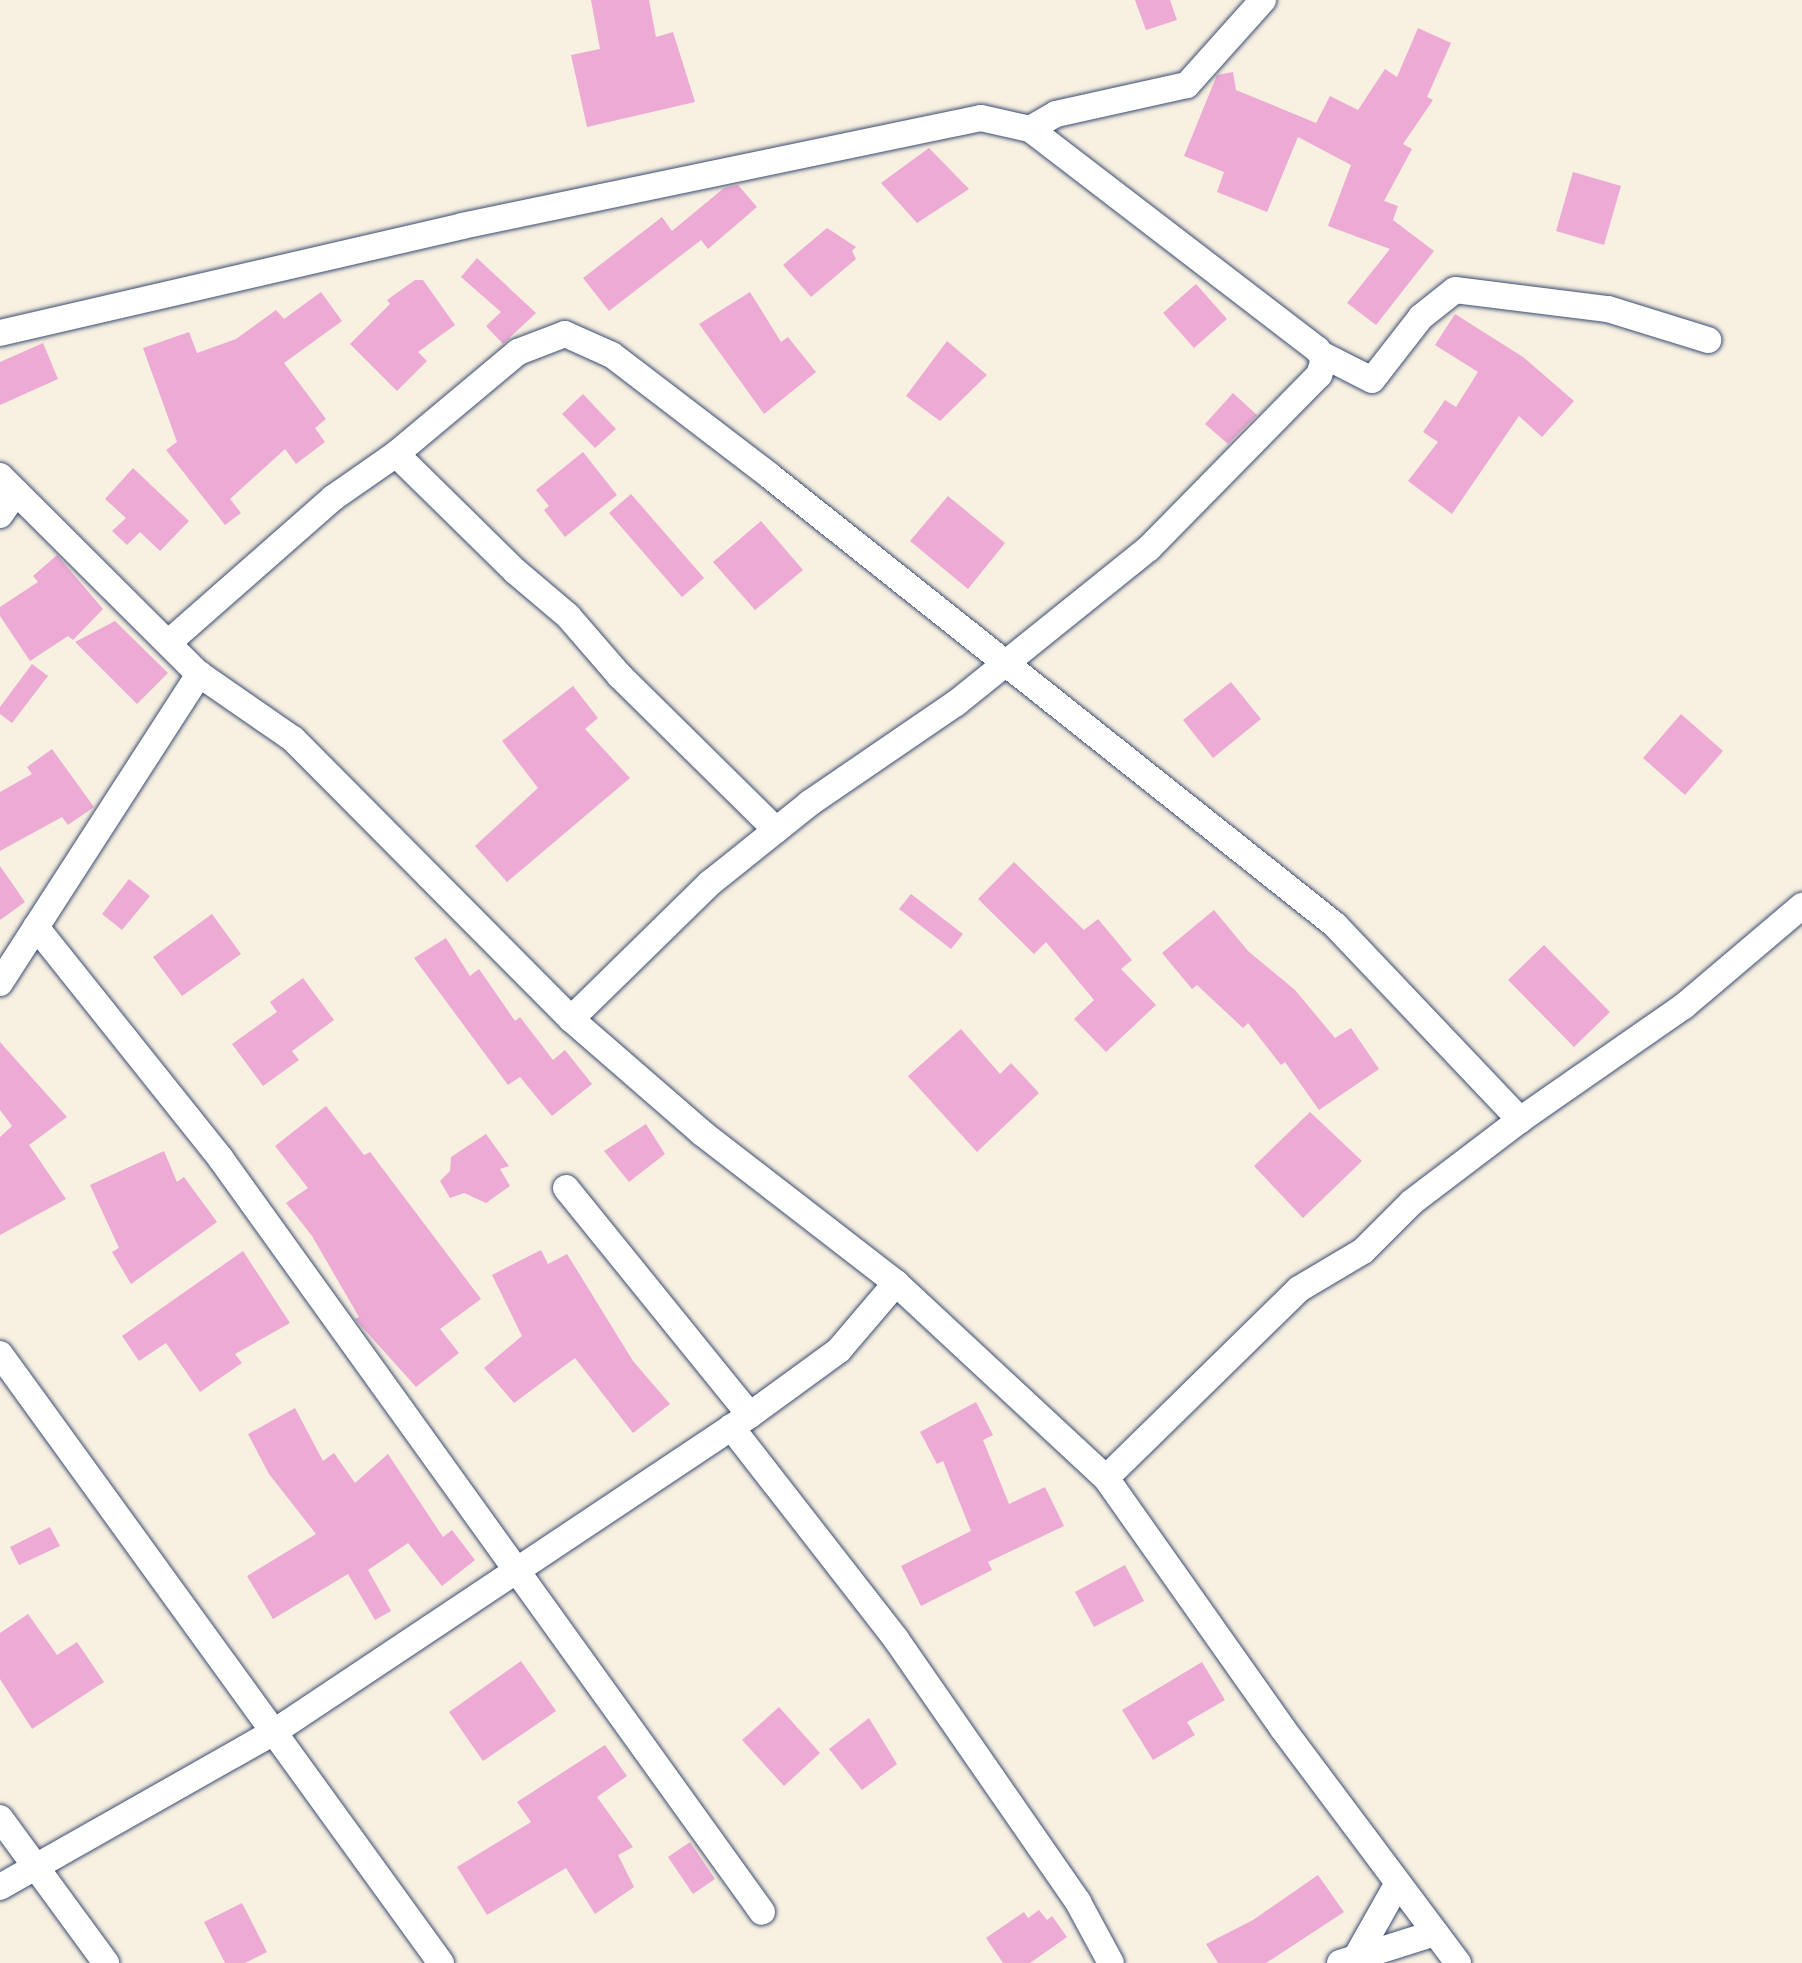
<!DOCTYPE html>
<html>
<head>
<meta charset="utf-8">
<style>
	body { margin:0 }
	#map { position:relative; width:1802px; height:1963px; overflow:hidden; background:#f8f1e2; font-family:"Gochi Hand",sans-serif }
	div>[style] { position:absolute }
	.building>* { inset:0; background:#ecaad5 }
	.roads { filter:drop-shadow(0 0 2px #3c4c72) drop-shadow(0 0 2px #3c4c72) }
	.minor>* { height:26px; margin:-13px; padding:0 13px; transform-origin:13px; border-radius:13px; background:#fff }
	span { translate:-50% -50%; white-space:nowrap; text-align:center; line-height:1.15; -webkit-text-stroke:6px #fff; paint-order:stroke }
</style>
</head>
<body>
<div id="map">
	<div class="building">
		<div style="clip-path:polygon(591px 0,649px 0,656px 37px,673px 32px,695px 102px,587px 127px,571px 55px,600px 49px)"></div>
		<div style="clip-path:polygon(1135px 0,1170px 0,1177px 20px,1146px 30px)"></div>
		<div style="clip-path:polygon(1418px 28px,1451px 43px,1427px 97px,1433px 100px,1403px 144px,1412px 149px,1384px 201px,1398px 206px,1393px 220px,1434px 251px,1376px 325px,1347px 303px,1390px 249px,1328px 226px,1351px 165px,1298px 137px,1267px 212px,1217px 192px,1224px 172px,1184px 156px,1217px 75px,1233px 72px,1236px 90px,1316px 123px,1330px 96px,1358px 110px,1385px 69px,1397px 77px)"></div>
		<div style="clip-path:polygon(929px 148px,969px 189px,917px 223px,881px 183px)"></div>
		<div style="clip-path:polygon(1573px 172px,1621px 186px,1604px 245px,1556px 231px)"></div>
		<div style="clip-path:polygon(738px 185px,757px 207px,708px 249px,701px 240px,609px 311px,583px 278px,662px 217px,672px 231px,724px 188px)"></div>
		<div style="clip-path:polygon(827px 228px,856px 247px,852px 251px,856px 259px,811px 297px,783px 265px)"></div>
		<div style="clip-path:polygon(477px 258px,536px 313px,503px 344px,486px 326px,501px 312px,461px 277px)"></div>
		<div style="clip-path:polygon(415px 280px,423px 280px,455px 325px,418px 352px,427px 361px,397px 391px,350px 344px,390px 304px,387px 300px)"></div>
		<div style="clip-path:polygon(1196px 284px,1227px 319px,1194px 348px,1163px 313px)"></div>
		<div style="clip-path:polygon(321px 292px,342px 321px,284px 363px,326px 419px,315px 428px,325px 442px,296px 464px,285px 449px,230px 499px,241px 513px,225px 525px,166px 450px,177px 442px,143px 348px,189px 332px,197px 353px,236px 339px,276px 310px,284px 319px)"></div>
		<div style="clip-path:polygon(750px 292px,781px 342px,788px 337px,816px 372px,764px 414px,699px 324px)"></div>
		<div style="clip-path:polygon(1455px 314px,1523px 357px,1574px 401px,1542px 437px,1519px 416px,1452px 514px,1408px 481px,1438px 442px,1423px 432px,1445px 400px,1456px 407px,1478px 372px,1435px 345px)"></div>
		<div style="clip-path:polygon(947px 341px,987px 375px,940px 421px,906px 396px)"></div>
		<div style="clip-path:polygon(43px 343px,58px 379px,0 405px,0 362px)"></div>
		<div style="clip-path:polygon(1233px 393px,1257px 415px,1228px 444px,1205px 424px)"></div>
		<div style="clip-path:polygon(583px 394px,616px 429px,595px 448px,562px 414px)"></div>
		<div style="clip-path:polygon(583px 452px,617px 495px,565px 537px,544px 510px,549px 506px,536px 490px)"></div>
		<div style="clip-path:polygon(133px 468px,189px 521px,160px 551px,140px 532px,127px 545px,112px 531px,126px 518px,105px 499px)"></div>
		<div style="clip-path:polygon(631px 494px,704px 578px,682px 597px,609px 513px)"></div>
		<div style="clip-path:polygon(948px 496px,1005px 543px,968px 589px,910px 541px)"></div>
		<div style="clip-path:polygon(761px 521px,803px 570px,755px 610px,713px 562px)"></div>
		<div style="clip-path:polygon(57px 555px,103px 609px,73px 640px,68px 636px,30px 661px,0 616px,0 607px,38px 582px,33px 576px)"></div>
		<div style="clip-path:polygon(115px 621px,168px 673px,137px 704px,75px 642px)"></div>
		<div style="clip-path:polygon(32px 664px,48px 676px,12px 723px,0 714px,0 707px)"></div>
		<div style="clip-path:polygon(1231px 682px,1261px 719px,1213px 758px,1183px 720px)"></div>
		<div style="clip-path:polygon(573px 686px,598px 718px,585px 729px,630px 778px,507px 882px,475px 846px,538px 788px,502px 741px)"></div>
		<div style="clip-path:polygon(1681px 714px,1723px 751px,1685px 795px,1643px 758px)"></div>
		<div style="clip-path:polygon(52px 749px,94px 807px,68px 825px,62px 817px,0 851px,0 792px,32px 774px,27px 767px)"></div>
		<div style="clip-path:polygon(1014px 862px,1084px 930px,1098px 919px,1132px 960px,1121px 969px,1156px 1005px,1106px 1052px,1074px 1019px,1094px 1000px,1046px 942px,1034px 954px,978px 899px)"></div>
		<div style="clip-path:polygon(0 866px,25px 902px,0 920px)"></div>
		<div style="clip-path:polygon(129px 879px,150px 896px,122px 930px,102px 914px)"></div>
		<div style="clip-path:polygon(911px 894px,963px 934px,951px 949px,899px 909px)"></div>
		<div style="clip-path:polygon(1214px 910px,1248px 951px,1295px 990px,1335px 1038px,1351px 1028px,1379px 1069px,1319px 1110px,1285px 1062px,1281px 1065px,1248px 1023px,1243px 1028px,1197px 985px,1192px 989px,1162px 953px)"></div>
		<div style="clip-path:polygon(212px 914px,241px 954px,182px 996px,153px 957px)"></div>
		<div style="clip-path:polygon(446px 938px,470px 976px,479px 969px,515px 1021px,520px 1017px,553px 1060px,565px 1050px,592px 1084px,552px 1116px,520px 1077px,508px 1085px,414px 958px)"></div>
		<div style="clip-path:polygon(1544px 945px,1610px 1012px,1574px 1047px,1508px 980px)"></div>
		<div style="clip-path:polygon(303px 978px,334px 1020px,292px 1051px,299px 1060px,263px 1086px,232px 1044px,277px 1012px,270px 1002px)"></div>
		<div style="clip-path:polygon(961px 1029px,1000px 1074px,1011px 1063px,1039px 1093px,977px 1152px,908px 1076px)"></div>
		<div style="clip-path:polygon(0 1042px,67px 1117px,29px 1145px,66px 1199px,0 1235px,0 1137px,12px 1126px,0 1110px)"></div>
		<div style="clip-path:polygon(326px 1106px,364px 1155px,370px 1152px,481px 1299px,440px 1329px,459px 1353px,416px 1387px,355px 1319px,359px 1317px,312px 1236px,286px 1203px,308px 1188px,275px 1146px)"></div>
		<div style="clip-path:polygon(1310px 1112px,1362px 1161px,1303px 1218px,1254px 1166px)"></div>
		<div style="clip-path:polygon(646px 1124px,665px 1154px,629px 1182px,604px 1151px)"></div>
		<div style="clip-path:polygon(486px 1134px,509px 1166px,500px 1169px,510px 1186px,486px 1203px,464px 1193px,450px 1198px,440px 1181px,450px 1171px,451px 1157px)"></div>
		<div style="clip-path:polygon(164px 1151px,177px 1182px,184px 1177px,217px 1222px,131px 1284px,112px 1252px,119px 1248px,90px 1185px)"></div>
		<div style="clip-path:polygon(541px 1250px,548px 1264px,567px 1254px,633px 1361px,670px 1404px,633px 1433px,575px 1358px,514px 1403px,484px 1368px,522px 1336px,492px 1275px)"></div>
		<div style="clip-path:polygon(243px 1251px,290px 1323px,235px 1354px,242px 1363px,200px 1392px,166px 1343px,139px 1361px,122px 1336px)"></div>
		<div style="clip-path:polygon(976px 1402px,993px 1435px,983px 1440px,1009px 1504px,1045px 1487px,1064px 1526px,988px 1562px,992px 1570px,921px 1606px,901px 1566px,971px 1531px,943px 1461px,937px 1464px,920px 1432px)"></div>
		<div style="clip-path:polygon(295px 1408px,323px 1461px,334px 1453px,355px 1483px,388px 1454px,443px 1537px,452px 1530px,475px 1560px,442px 1586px,408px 1543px,368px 1570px,391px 1611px,375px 1620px,348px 1574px,273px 1619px,247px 1576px,316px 1534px,269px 1474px,248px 1434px)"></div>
		<div style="clip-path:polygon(50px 1527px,60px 1546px,19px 1565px,10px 1547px)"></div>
		<div style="clip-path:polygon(1125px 1565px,1144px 1601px,1094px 1627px,1075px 1592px)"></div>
		<div style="clip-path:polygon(28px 1614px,57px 1655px,77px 1642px,104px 1682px,32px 1729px,0 1679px,0 1633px)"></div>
		<div style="clip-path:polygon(521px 1661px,556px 1711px,483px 1761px,449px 1712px)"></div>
		<div style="clip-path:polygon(1202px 1662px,1225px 1700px,1187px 1722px,1195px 1735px,1153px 1760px,1122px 1710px)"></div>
		<div style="clip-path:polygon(779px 1707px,820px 1753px,784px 1786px,742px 1740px)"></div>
		<div style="clip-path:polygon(869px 1718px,897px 1764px,862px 1790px,829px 1749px)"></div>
		<div style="clip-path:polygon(605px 1745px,627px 1776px,597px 1797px,633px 1847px,618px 1855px,634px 1887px,595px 1914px,566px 1868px,487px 1915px,457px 1867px,531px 1822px,517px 1802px)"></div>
		<div style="clip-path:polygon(690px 1842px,715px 1879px,693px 1894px,668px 1857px)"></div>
		<div style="clip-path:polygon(1318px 1875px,1344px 1912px,1266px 1963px,1218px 1963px,1206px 1944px,1253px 1920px)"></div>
		<div style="clip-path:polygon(242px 1903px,267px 1952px,245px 1963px,225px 1963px,204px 1922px)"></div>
		<div style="clip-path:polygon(1039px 1910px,1047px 1920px,1052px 1916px,1067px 1937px,1030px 1963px,1003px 1963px,986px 1938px,1024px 1912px,1028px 1918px)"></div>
	</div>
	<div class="roads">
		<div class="minor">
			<div style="left:1030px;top:129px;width:30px;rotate:-30deg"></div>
			<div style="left:1056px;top:114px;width:134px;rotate:-12.5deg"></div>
			<div style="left:1187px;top:85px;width:114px;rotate:-48.2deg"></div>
			<div style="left:0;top:333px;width:474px;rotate:-13deg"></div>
			<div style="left:462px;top:226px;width:530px;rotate:-11.76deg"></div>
			<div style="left:981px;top:118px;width:50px;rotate:12.7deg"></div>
			<div style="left:1030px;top:129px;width:362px;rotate:37.5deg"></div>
			<div style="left:1317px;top:349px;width:12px;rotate:55deg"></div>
			<div style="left:1324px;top:359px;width:17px;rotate:107deg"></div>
			<div style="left:1319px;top:375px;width:243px;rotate:134.5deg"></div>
			<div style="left:1149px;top:548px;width:248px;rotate:141.2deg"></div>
			<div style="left:956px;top:703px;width:177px;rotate:145.6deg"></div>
			<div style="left:810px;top:803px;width:128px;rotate:141.3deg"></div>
			<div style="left:710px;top:883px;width:194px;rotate:135.6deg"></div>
			<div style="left:1321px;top:354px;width:57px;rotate:27deg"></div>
			<div style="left:1372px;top:380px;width:80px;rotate:-52.1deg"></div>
			<div style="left:1421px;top:317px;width:43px;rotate:-38.5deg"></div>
			<div style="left:1455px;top:290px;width:154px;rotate:7.1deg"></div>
			<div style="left:1608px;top:309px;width:105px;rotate:17.2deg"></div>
			<div style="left:396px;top:454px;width:167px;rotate:44.5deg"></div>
			<div style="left:515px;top:571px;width:70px;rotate:40.3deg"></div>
			<div style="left:568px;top:616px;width:79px;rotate:49.1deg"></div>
			<div style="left:620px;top:676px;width:219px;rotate:44.6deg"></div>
			<div style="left:0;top:476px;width:281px;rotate:44.9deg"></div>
			<div style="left:199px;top:674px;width:114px;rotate:34.7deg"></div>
			<div style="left:293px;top:739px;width:395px;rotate:45.2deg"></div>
			<div style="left:571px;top:1019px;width:174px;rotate:41deg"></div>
			<div style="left:702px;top:1133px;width:245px;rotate:37.7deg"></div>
			<div style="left:896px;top:1283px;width:287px;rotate:42.9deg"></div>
			<div style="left:1106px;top:1478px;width:307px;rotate:54.8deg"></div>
			<div style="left:1283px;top:1729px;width:292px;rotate:53.2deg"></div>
			<div style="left:0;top:515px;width:28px;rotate:-55deg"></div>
			<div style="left:168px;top:643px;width:220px;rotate:-41.3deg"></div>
			<div style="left:333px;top:498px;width:77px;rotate:-34.9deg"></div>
			<div style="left:396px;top:454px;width:159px;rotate:-39.9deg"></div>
			<div style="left:518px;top:352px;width:50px;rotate:-21deg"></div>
			<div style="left:565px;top:334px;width:51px;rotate:24.1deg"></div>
			<div style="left:612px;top:355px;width:199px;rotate:37.4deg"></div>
			<div style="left:770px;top:476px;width:722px;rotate:38.47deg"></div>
			<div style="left:1335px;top:925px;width:269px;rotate:46.5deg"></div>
			<div style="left:36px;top:927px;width:297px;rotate:51.4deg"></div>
			<div style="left:221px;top:1159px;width:927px;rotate:54.3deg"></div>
			<div style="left:0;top:983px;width:368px;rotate:-57.2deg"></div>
			<div style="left:566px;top:1188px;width:292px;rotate:51deg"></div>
			<div style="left:0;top:1354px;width:752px;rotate:54.09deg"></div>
			<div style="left:731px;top:1427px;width:269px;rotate:52.1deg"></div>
			<div style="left:896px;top:1639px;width:320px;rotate:55.3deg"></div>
			<div style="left:1078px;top:1902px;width:69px;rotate:61.6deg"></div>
			<div style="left:1106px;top:1478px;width:270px;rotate:-44.4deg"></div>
			<div style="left:1299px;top:1289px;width:74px;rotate:-30.7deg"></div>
			<div style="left:1363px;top:1251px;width:69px;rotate:-45deg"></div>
			<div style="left:1412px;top:1202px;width:136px;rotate:-37.2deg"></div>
			<div style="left:1520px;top:1120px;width:200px;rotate:-34.8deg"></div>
			<div style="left:1684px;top:1006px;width:155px;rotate:-40.3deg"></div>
			<div style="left:0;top:1818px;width:180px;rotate:53.8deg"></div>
			<div style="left:0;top:1887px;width:318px;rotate:-29.5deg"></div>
			<div style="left:277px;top:1730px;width:568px;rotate:-33.66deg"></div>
			<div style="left:750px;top:1415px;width:110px;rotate:-36.1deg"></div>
			<div style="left:839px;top:1350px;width:88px;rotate:-49.6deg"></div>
			<div style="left:1358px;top:1954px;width:81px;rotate:-60.6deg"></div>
			<div style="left:1340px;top:1963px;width:100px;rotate:-17.5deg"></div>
		</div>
	</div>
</div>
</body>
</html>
